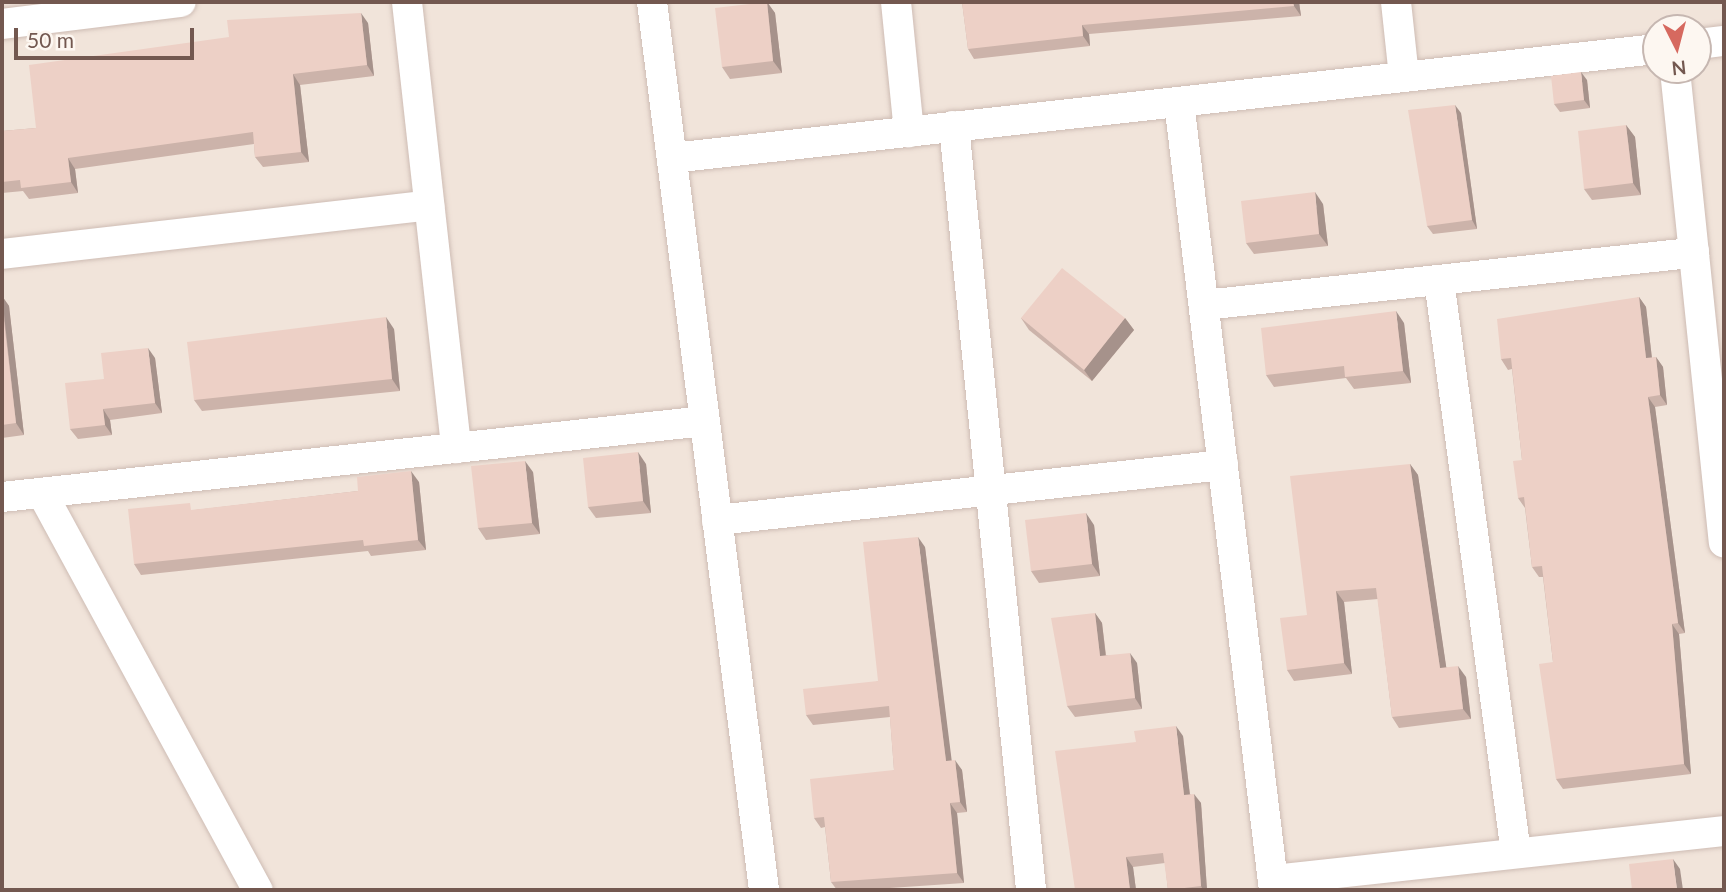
<!DOCTYPE html>
<html>
<head>
<meta charset="utf-8">
<style>
	body { margin:0 }
	#map { position:relative; width:1726px; height:892px; overflow:hidden; background:#faf2eb; font-family:Lato,sans-serif }
	div>[style] { position:absolute }
	.residential>* { inset:0; background:#f1e4da }
	.roads { filter:drop-shadow(0 0 2px #cebcb4) drop-shadow(0 0 2px #cebcb4) }
	.street>* { height:30px; margin:-15px; padding:0 15px; transform-origin:15px; border-radius:15px; background:#fff }
	.wall>* { inset:0; background:#ccb3aa }
	.shaded-wall>* { inset:0; background:#a6928b }
	.building>* { inset:0; background:#edd0c6 }
	span { translate:-50% -50%; white-space:nowrap; text-align:center; line-height:1.15; -webkit-text-stroke:6px #fdf7f1; paint-order:stroke }
	.frame { position:absolute; inset:0; border:4px solid #735850; pointer-events:none }
	.north { position:absolute; left:1642px; top:14px; width:70px; height:70px; box-sizing:border-box; background:#fdf7f1; border:2px solid #c6b7b1; border-radius:50%; rotate:174deg; font-size:19px; font-weight:700; line-height:28px; text-align:center; color:#735850 }
	.north::after { content:''; display:block; margin:auto; width:24px; height:32px; background:#d6695f; clip-path:polygon(50% 0,100% 100%,50% 72%,0 100%) }
	.scale { position:absolute; left:14px; top:28px; width:180px; height:32px; box-sizing:border-box; border:4px solid #735850; border-top:0; padding-left:9px; font-size:21px; line-height:24px; white-space:nowrap; color:#735850; -webkit-text-stroke:5px #fdf7f1; paint-order:stroke }
</style>
</head>
<body>
<div id="map">
	<div class="residential">
		<div style="clip-path:polygon(evenodd,2px 2px,1724px 2px,1724px 890px,2px 890px,2px 2px,1656px 28px,1698px 28px,1698px 70px,1656px 70px,1656px 28px)"></div>
	</div>
	<div class="roads">
		<div class="street">
			<div style="left:407px;top:2px;width:449px;rotate:83.7deg"></div>
			<div style="left:652px;top:2px;width:895px;rotate:82.81deg"></div>
			<div style="left:896px;top:2px;width:131px;rotate:84.3deg"></div>
			<div style="left:1396px;top:2px;width:75px;rotate:83.9deg"></div>
			<div style="left:2px;top:24px;width:180px;rotate:-7deg"></div>
			<div style="left:1698px;top:44px;width:26px;rotate:-7deg"></div>
			<div style="left:1675px;top:70px;width:475px;rotate:84.1deg"></div>
			<div style="left:1179px;top:102px;width:794px;rotate:83.13deg"></div>
			<div style="left:954px;top:126px;width:768px;rotate:84.24deg"></div>
			<div style="left:672px;top:158px;width:990px;rotate:-6.32deg"></div>
			<div style="left:2px;top:254px;width:430px;rotate:-6.5deg"></div>
			<div style="left:1439px;top:280px;width:578px;rotate:82.35deg"></div>
			<div style="left:1204px;top:305px;width:493px;rotate:-6.1deg"></div>
			<div style="left:42px;top:493px;width:452px;rotate:61.5deg"></div>
			<div style="left:2px;top:497px;width:707px;rotate:-6.17deg"></div>
			<div style="left:717px;top:520px;width:509px;rotate:-6.2deg"></div>
			<div style="left:1273px;top:880px;width:454px;rotate:-6.2deg"></div>
		</div>
	</div>
	<div class="wall">
		<div style="clip-path:polygon(767px 2px,775px 13px,782px 73px,730px 79px,722px 67px)"></div>
		<div style="clip-path:polygon(962px 2px,1299px 2px,1301px 16px,1089px 34px,1090px 46px,974px 59px,968px 49px)"></div>
		<div style="clip-path:polygon(368px 23px,374px 76px,300px 85px,309px 162px,263px 167px,255px 157px,254px 144px,75px 169px,78px 193px,29px 199px,23px 191px,2px 193px,2px 131px,36px 128px)"></div>
		<div style="clip-path:polygon(1587px 80px,1590px 108px,1560px 112px,1554px 104px)"></div>
		<div style="clip-path:polygon(1461px 113px,1477px 229px,1433px 234px,1427px 226px)"></div>
		<div style="clip-path:polygon(1626px 125px,1635px 137px,1641px 195px,1592px 200px,1584px 189px)"></div>
		<div style="clip-path:polygon(1323px 204px,1328px 246px,1254px 254px,1246px 243px)"></div>
		<div style="clip-path:polygon(2px 296px,9px 306px,24px 435px,2px 438px)"></div>
		<div style="clip-path:polygon(1639px 297px,1646px 307px,1652px 358px,1656px 357px,1663px 367px,1667px 405px,1655px 407px,1685px 633px,1679px 634px,1691px 774px,1563px 789px,1556px 779px,1553px 662px,1543px 577px,1539px 577px,1532px 567px,1525px 508px,1518px 498px,1522px 460px,1512px 369px,1508px 370px,1501px 359px)"></div>
		<div style="clip-path:polygon(1021px 318px,1125px 318px,1134px 330px,1092px 381px,1029px 330px)"></div>
		<div style="clip-path:polygon(1404px 323px,1411px 383px,1354px 389px,1346px 378px,1274px 387px,1266px 375px)"></div>
		<div style="clip-path:polygon(394px 329px,400px 391px,202px 411px,194px 400px)"></div>
		<div style="clip-path:polygon(155px 358px,162px 413px,110px 420px,112px 435px,78px 439px,70px 429px,104px 379px)"></div>
		<div style="clip-path:polygon(646px 464px,651px 513px,596px 518px,588px 507px)"></div>
		<div style="clip-path:polygon(1410px 464px,1418px 475px,1446px 667px,1466px 677px,1471px 719px,1399px 728px,1392px 717px,1378px 599px,1344px 602px,1352px 674px,1294px 681px,1287px 670px,1307px 615px)"></div>
		<div style="clip-path:polygon(533px 472px,540px 534px,486px 540px,478px 528px)"></div>
		<div style="clip-path:polygon(419px 482px,426px 550px,371px 556px,368px 551px,141px 575px,134px 564px,195px 510px,358px 491px)"></div>
		<div style="clip-path:polygon(1094px 525px,1100px 576px,1039px 583px,1031px 571px)"></div>
		<div style="clip-path:polygon(925px 547px,951px 760px,962px 770px,967px 812px,957px 813px,964px 883px,860px 890px,837px 890px,831px 882px,825px 827px,821px 828px,814px 818px,894px 770px,890px 717px,813px 725px,806px 715px,878px 681px)"></div>
		<div style="clip-path:polygon(1095px 613px,1102px 623px,1106px 655px,1137px 663px,1142px 709px,1075px 717px,1067px 706px)"></div>
		<div style="clip-path:polygon(1183px 736px,1190px 794px,1201px 803px,1207px 890px,1168px 890px,1165px 863px,1133px 867px,1136px 890px,1075px 890px)"></div>
	</div>
	<div class="shaded-wall">
		<div style="clip-path:polygon(767px 2px,775px 13px,782px 73px,773px 61px)"></div>
		<div style="clip-path:polygon(1293px 2px,1299px 2px,1301px 16px,1294px 6px)"></div>
		<div style="clip-path:polygon(361px 13px,368px 23px,374px 76px,367px 65px)"></div>
		<div style="clip-path:polygon(1082px 25px,1089px 34px,1090px 46px,1083px 36px)"></div>
		<div style="clip-path:polygon(1581px 72px,1587px 80px,1590px 108px,1584px 100px)"></div>
		<div style="clip-path:polygon(293px 74px,300px 85px,309px 162px,301px 152px)"></div>
		<div style="clip-path:polygon(1455px 105px,1461px 113px,1477px 229px,1472px 220px)"></div>
		<div style="clip-path:polygon(1626px 125px,1635px 137px,1641px 195px,1633px 183px)"></div>
		<div style="clip-path:polygon(68px 158px,75px 169px,78px 193px,71px 182px)"></div>
		<div style="clip-path:polygon(1315px 192px,1323px 204px,1328px 246px,1319px 234px)"></div>
		<div style="clip-path:polygon(2px 296px,9px 306px,24px 435px,16px 423px)"></div>
		<div style="clip-path:polygon(1639px 297px,1646px 307px,1653px 368px,1646px 358px)"></div>
		<div style="clip-path:polygon(1396px 311px,1404px 323px,1411px 383px,1403px 371px)"></div>
		<div style="clip-path:polygon(386px 317px,394px 329px,400px 391px,392px 379px)"></div>
		<div style="clip-path:polygon(1125px 318px,1134px 330px,1092px 381px,1084px 370px)"></div>
		<div style="clip-path:polygon(148px 348px,155px 358px,162px 413px,155px 403px)"></div>
		<div style="clip-path:polygon(1656px 357px,1663px 367px,1667px 405px,1660px 395px)"></div>
		<div style="clip-path:polygon(1648px 397px,1655px 407px,1685px 633px,1678px 623px)"></div>
		<div style="clip-path:polygon(103px 409px,110px 420px,112px 435px,105px 425px)"></div>
		<div style="clip-path:polygon(638px 452px,646px 464px,651px 513px,643px 501px)"></div>
		<div style="clip-path:polygon(525px 461px,533px 472px,540px 534px,532px 523px)"></div>
		<div style="clip-path:polygon(1410px 464px,1418px 475px,1448px 679px,1440px 668px)"></div>
		<div style="clip-path:polygon(411px 471px,419px 482px,426px 550px,418px 540px)"></div>
		<div style="clip-path:polygon(1086px 513px,1094px 525px,1100px 576px,1092px 564px)"></div>
		<div style="clip-path:polygon(918px 537px,925px 547px,953px 771px,946px 761px)"></div>
		<div style="clip-path:polygon(1336px 591px,1344px 602px,1352px 674px,1344px 663px)"></div>
		<div style="clip-path:polygon(1095px 613px,1102px 623px,1107px 667px,1100px 656px)"></div>
		<div style="clip-path:polygon(1672px 624px,1679px 634px,1691px 774px,1684px 764px)"></div>
		<div style="clip-path:polygon(1130px 653px,1137px 663px,1142px 709px,1135px 698px)"></div>
		<div style="clip-path:polygon(1458px 666px,1466px 677px,1471px 719px,1463px 709px)"></div>
		<div style="clip-path:polygon(1176px 726px,1183px 736px,1191px 805px,1184px 795px)"></div>
		<div style="clip-path:polygon(955px 760px,962px 770px,967px 812px,960px 802px)"></div>
		<div style="clip-path:polygon(1194px 794px,1201px 803px,1207px 890px,1203px 890px,1201px 886px)"></div>
		<div style="clip-path:polygon(950px 803px,957px 813px,964px 883px,957px 873px)"></div>
		<div style="clip-path:polygon(1126px 857px,1133px 867px,1136px 890px,1130px 890px)"></div>
		<div style="clip-path:polygon(1673px 859px,1680px 869px,1683px 890px,1677px 890px)"></div>
	</div>
	<div class="building">
		<div style="clip-path:polygon(767px 2px,773px 61px,722px 67px,715px 8px)"></div>
		<div style="clip-path:polygon(962px 2px,1293px 2px,1294px 6px,1082px 25px,1083px 36px,968px 49px)"></div>
		<div style="clip-path:polygon(361px 13px,367px 65px,293px 74px,301px 152px,255px 157px,253px 132px,68px 158px,71px 182px,21px 188px,20px 180px,2px 182px,2px 131px,36px 128px,29px 65px,229px 37px,227px 20px)"></div>
		<div style="clip-path:polygon(1581px 72px,1584px 100px,1554px 104px,1551px 76px)"></div>
		<div style="clip-path:polygon(1455px 105px,1472px 220px,1427px 226px,1408px 110px)"></div>
		<div style="clip-path:polygon(1626px 125px,1633px 183px,1584px 189px,1578px 131px)"></div>
		<div style="clip-path:polygon(1315px 192px,1319px 234px,1246px 243px,1241px 201px)"></div>
		<div style="clip-path:polygon(1062px 268px,1125px 318px,1084px 370px,1021px 318px)"></div>
		<div style="clip-path:polygon(1639px 297px,1646px 358px,1656px 357px,1660px 395px,1648px 397px,1678px 623px,1672px 624px,1684px 764px,1556px 779px,1539px 664px,1553px 662px,1542px 566px,1532px 567px,1524px 497px,1518px 498px,1513px 461px,1522px 460px,1511px 358px,1501px 359px,1497px 319px)"></div>
		<div style="clip-path:polygon(2px 304px,16px 423px,2px 425px)"></div>
		<div style="clip-path:polygon(1396px 311px,1403px 371px,1345px 377px,1344px 366px,1266px 375px,1261px 328px)"></div>
		<div style="clip-path:polygon(386px 317px,392px 379px,194px 400px,187px 342px)"></div>
		<div style="clip-path:polygon(148px 348px,155px 403px,103px 409px,105px 425px,70px 429px,65px 383px,104px 379px,101px 353px)"></div>
		<div style="clip-path:polygon(638px 452px,643px 501px,588px 507px,583px 458px)"></div>
		<div style="clip-path:polygon(525px 461px,532px 523px,478px 528px,471px 466px)"></div>
		<div style="clip-path:polygon(1410px 464px,1440px 668px,1458px 666px,1463px 709px,1392px 717px,1376px 588px,1336px 591px,1344px 663px,1287px 670px,1280px 618px,1307px 615px,1290px 476px)"></div>
		<div style="clip-path:polygon(411px 471px,418px 540px,364px 546px,363px 540px,134px 564px,128px 509px,190px 503px,191px 510px,358px 491px,357px 477px)"></div>
		<div style="clip-path:polygon(1086px 513px,1092px 564px,1031px 571px,1025px 520px)"></div>
		<div style="clip-path:polygon(918px 537px,946px 761px,955px 760px,960px 802px,950px 803px,957px 873px,831px 882px,824px 817px,814px 818px,810px 779px,894px 770px,889px 706px,806px 715px,803px 689px,878px 681px,863px 542px)"></div>
		<div style="clip-path:polygon(1095px 613px,1100px 656px,1130px 653px,1135px 698px,1067px 706px,1051px 618px)"></div>
		<div style="clip-path:polygon(1176px 726px,1184px 795px,1194px 794px,1201px 886px,1168px 890px,1163px 853px,1126px 857px,1130px 890px,1075px 890px,1055px 751px,1136px 742px,1134px 731px)"></div>
		<div style="clip-path:polygon(1673px 859px,1677px 890px,1632px 890px,1629px 864px)"></div>
	</div>
	<div class="frame"></div>
	<div class="north">N</div>
	<div class="scale">50 m</div>
</div>
</body>
</html>
